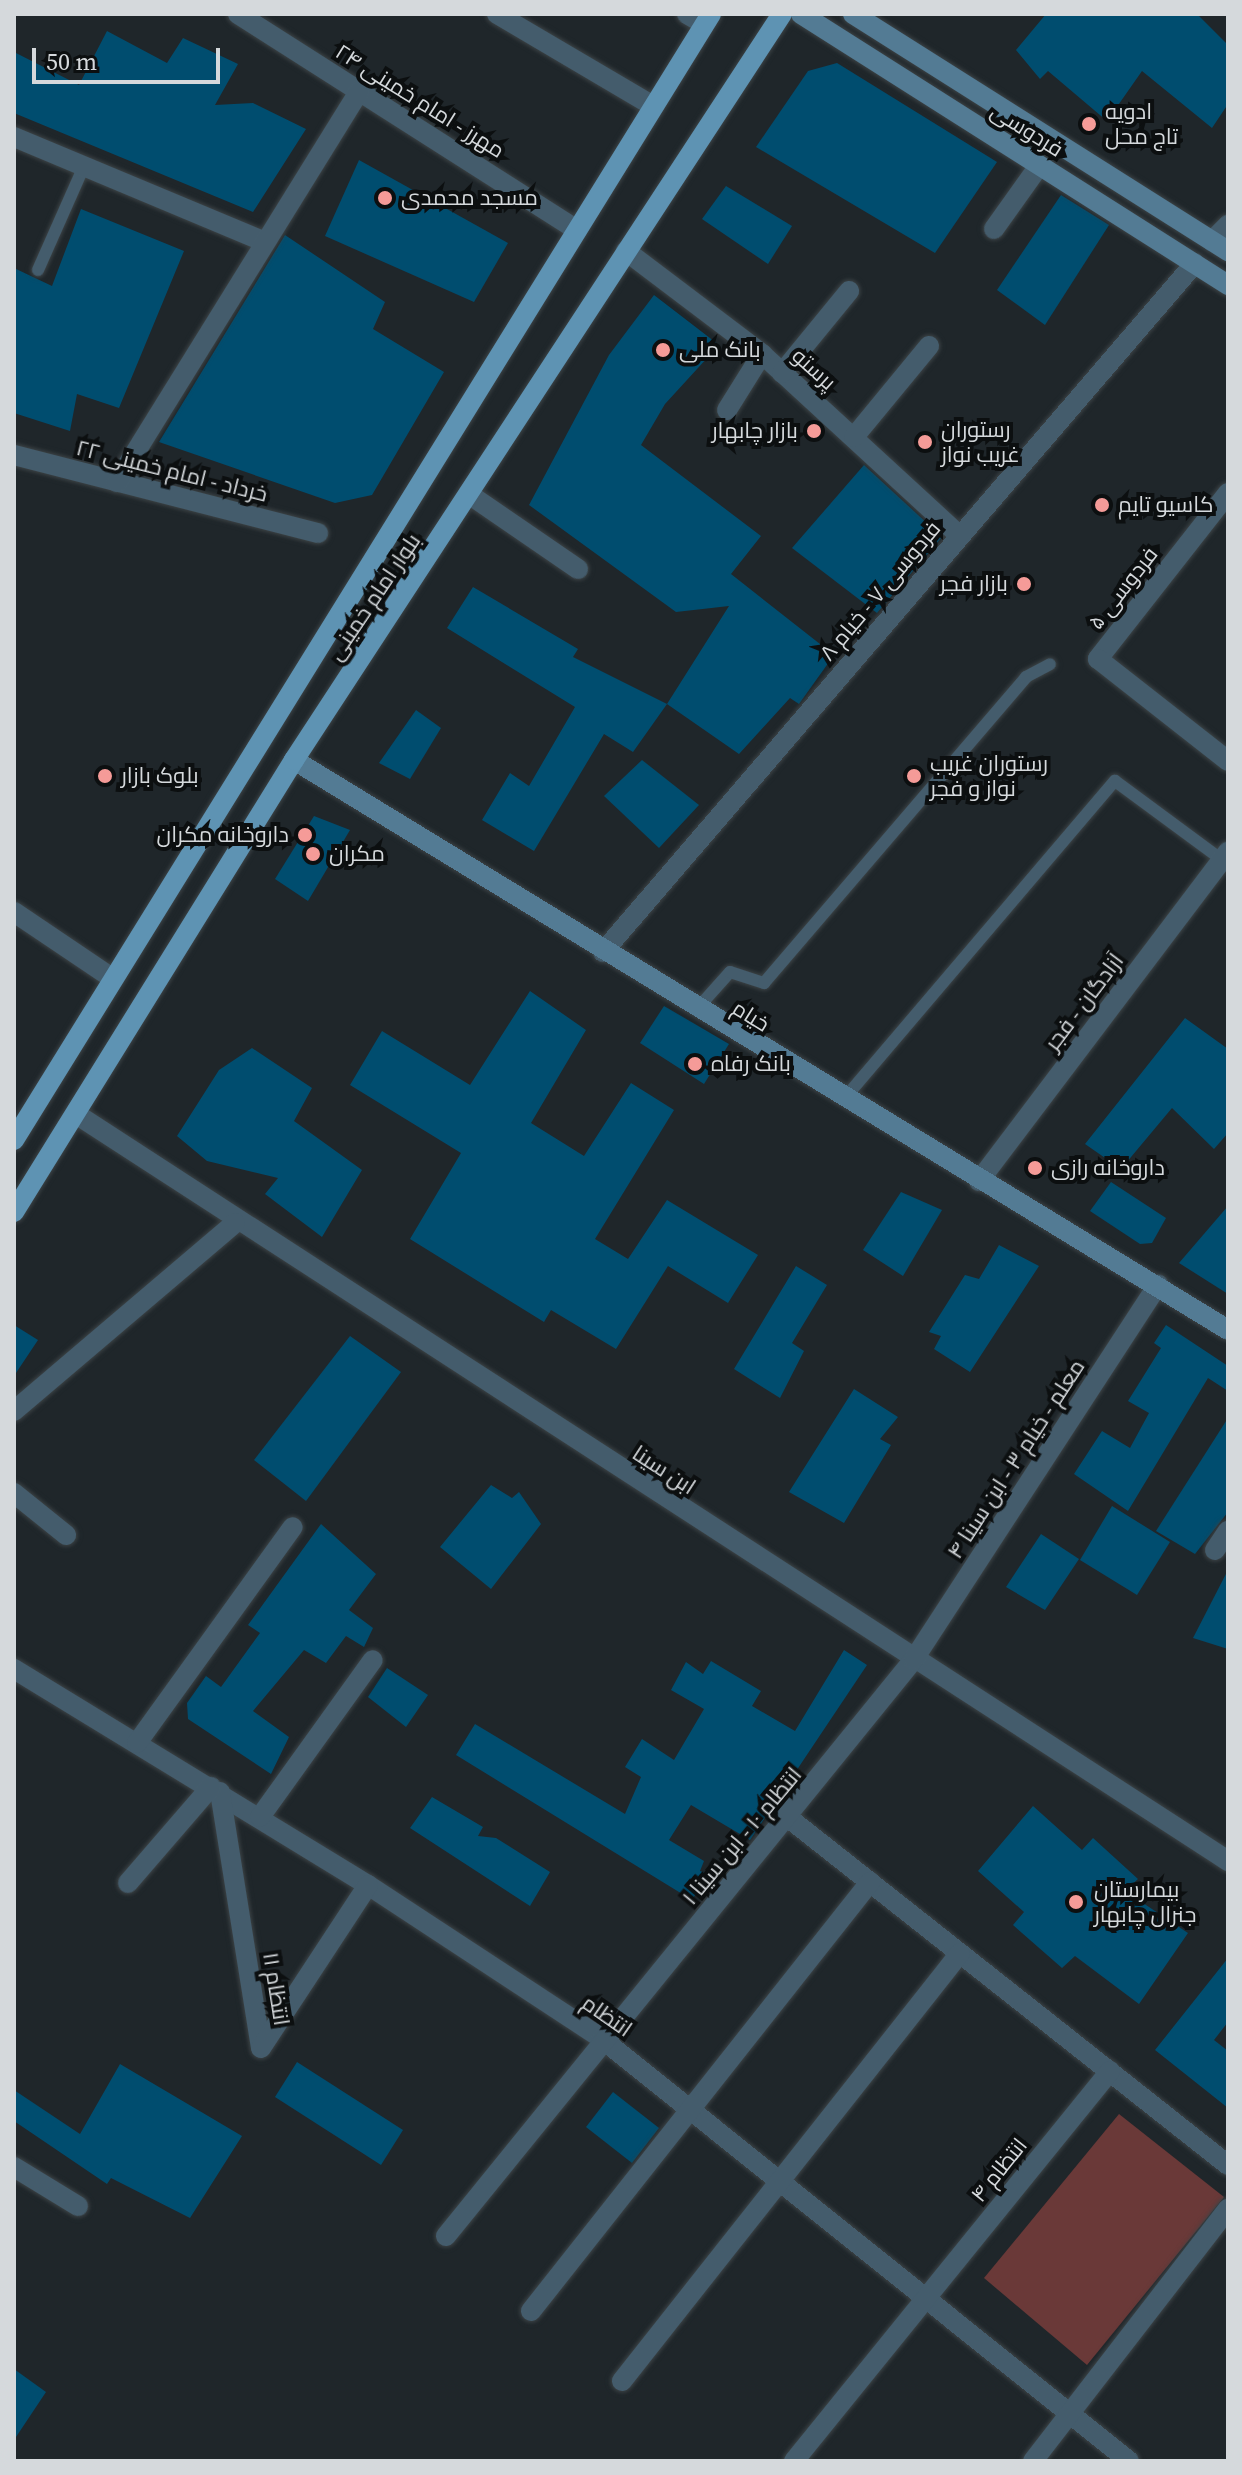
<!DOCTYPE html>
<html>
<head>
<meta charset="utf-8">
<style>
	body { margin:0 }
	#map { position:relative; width:1242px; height:2475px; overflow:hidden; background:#1f262a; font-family:"Source Serif 4",Cairo,serif }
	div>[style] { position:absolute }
	.green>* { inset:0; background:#6a3938 }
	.building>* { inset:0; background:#004d6f }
	.roads { filter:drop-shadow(0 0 2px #3c4346) drop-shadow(0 0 2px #3c4346) }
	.lane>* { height:12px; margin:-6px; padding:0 6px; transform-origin:6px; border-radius:6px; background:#445c6c }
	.street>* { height:20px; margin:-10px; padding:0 10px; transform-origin:10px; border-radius:10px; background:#445c6c }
	.secondary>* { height:20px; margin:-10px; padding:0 10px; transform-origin:10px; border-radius:10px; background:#537b94 }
	.primary>* { height:20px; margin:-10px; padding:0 10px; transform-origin:10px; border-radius:10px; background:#5e93b3 }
	.dots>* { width:22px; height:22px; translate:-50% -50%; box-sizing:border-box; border:4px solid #0c0f10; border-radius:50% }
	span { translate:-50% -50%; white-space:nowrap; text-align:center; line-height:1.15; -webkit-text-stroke:8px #0c0f10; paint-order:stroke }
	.street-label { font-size:22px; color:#d5d9dc }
	.poi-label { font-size:22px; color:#d5d9dc }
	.left { translate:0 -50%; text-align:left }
	.right { translate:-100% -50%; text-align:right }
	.frame { position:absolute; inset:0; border:16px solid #d5d9dc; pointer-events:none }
	.scale { position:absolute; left:32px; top:48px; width:188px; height:36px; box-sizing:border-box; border:4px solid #d5d9dc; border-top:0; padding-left:10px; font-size:24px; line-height:28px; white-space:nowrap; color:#d5d9dc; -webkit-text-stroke:6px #0c0f10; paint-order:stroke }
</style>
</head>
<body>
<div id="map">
	<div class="green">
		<div style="clip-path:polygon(1119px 2114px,1224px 2197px,1087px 2365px,984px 2278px)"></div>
	</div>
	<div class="building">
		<div style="clip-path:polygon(1046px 14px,1197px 14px,1228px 45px,1228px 104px,1212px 128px,1142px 71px,1107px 121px,1048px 71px,1040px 79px,1016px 50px)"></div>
		<div style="clip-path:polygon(107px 31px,167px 63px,183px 38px,238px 64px,215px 105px,253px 103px,306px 129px,253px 212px,14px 113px,14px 52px,79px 85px)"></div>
		<div style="clip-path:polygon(837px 63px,997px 162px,935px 253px,756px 147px,808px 71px)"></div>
		<div style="clip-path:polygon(359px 160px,508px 243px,474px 302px,325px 236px)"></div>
		<div style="clip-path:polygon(726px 186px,792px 226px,768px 264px,702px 219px)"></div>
		<div style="clip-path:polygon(1061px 195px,1109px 225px,1045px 325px,997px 290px)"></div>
		<div style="clip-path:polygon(81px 209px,184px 251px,119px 408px,77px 394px,70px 431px,14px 413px,14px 268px,52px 286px)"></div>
		<div style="clip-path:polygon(285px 235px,385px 302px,373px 329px,444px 372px,372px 495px,335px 503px,159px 442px)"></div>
		<div style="clip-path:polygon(654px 295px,719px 345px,665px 404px,641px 445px,761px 536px,731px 574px,834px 655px,799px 704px,790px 698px,739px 754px,667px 704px,729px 606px,676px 612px,529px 505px,609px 355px)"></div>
		<div style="clip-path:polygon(864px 465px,942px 537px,877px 613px,792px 548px)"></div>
		<div style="clip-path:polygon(473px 587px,578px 649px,573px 657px,667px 704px,633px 752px,604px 734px,534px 851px,482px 820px,510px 773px,529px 786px,575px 707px,447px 628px)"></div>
		<div style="clip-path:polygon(416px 710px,441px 728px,410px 779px,379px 763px)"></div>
		<div style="clip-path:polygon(642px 760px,699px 805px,659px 848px,604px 796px)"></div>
		<div style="clip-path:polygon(314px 816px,350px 830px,308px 901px,275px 879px)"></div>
		<div style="clip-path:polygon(530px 991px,586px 1030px,531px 1123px,584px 1156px,631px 1083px,674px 1110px,595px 1239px,628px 1259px,667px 1200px,758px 1255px,728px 1303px,668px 1266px,616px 1349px,551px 1310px,544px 1322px,410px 1239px,461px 1153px,350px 1085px,382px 1031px,470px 1085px)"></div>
		<div style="clip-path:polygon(664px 1006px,729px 1044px,704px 1084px,640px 1043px)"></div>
		<div style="clip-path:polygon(1185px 1018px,1228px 1049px,1228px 1133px,1214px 1149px,1172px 1108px,1121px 1169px,1085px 1144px)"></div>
		<div style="clip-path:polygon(252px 1048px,312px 1088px,294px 1121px,362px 1170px,322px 1237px,265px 1194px,278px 1178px,207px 1161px,177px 1136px,219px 1070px)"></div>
		<div style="clip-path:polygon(1111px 1182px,1166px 1218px,1152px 1243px,1140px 1244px,1090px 1211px)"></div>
		<div style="clip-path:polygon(901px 1192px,942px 1210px,903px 1276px,863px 1250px)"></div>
		<div style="clip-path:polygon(1228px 1206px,1228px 1294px,1179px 1263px)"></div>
		<div style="clip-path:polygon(999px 1245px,1039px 1266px,970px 1372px,934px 1349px,941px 1336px,929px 1332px,965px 1275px,979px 1279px)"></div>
		<div style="clip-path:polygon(796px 1266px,827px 1285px,792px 1343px,804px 1351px,780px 1398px,734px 1369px)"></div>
		<div style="clip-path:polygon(14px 1325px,38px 1340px,14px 1376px)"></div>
		<div style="clip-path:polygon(1166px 1325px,1228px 1366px,1228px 1391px,1208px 1378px,1128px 1511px,1074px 1474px,1102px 1431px,1130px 1448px,1149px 1413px,1128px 1401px,1161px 1348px,1154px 1343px)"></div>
		<div style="clip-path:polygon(350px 1336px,401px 1372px,306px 1501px,254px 1460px)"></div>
		<div style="clip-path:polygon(854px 1389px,898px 1417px,880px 1439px,891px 1445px,844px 1523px,789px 1492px)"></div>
		<div style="clip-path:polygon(1228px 1418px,1228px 1512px,1195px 1554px,1156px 1531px)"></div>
		<div style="clip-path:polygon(491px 1485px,512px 1498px,519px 1492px,541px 1524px,491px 1589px,440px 1547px)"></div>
		<div style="clip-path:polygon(1112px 1506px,1170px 1542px,1137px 1595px,1080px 1560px)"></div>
		<div style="clip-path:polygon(321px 1524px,376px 1574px,349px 1610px,373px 1628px,364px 1647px,346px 1636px,326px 1663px,304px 1650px,253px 1711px,289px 1737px,271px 1774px,188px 1719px,187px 1703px,206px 1676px,221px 1687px,260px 1633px,248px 1625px)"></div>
		<div style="clip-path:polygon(1041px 1534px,1079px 1559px,1045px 1610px,1006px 1587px)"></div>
		<div style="clip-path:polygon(1228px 1570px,1228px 1649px,1193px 1638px)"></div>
		<div style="clip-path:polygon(844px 1650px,867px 1665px,750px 1840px,691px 1805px,669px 1840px,704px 1861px,700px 1871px,708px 1874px,692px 1900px,456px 1755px,475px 1724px,625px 1814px,641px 1777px,625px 1767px,642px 1739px,674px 1760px,704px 1709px,671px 1690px,686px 1662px,703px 1674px,711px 1661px,761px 1691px,752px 1706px,795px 1731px)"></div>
		<div style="clip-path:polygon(387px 1668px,428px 1695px,406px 1727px,368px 1697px)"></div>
		<div style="clip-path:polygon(432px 1797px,483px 1827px,478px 1836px,496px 1838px,550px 1872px,530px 1906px,410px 1828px)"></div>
		<div style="clip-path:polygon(1033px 1806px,1082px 1850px,1093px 1838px,1138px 1879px,1125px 1891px,1188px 1933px,1139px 2004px,1075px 1956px,1062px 1968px,1013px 1925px,1024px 1912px,978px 1871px)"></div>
		<div style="clip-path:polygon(1228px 1958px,1228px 2022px,1214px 2040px,1228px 2051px,1228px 2108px,1155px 2050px)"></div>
		<div style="clip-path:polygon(297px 2062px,403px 2130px,381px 2165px,275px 2097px)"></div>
		<div style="clip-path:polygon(120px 2064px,242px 2136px,190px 2218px,111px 2178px,107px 2184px,14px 2121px,14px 2090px,80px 2134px)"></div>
		<div style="clip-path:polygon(613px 2092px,659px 2128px,632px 2163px,586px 2127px)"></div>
		<div style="clip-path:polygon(14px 2369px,46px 2392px,14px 2440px)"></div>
	</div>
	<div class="roads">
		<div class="lane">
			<div style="left:38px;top:270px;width:114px;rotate:-66.1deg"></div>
			<div style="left:696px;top:1010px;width:51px;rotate:-48.2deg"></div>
			<div style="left:730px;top:972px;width:36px;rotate:18deg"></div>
			<div style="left:764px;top:983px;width:403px;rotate:-49.4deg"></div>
			<div style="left:1026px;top:677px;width:27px;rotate:-28deg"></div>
			<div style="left:844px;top:1099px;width:418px;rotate:-49.6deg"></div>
			<div style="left:1115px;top:781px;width:133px;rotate:36.4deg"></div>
		</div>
		<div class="street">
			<div style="left:238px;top:14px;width:401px;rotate:32.5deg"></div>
			<div style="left:497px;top:14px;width:181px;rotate:30.5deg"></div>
			<div style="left:687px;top:14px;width:20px;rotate:30deg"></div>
			<div style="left:14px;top:137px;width:272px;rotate:22.7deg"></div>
			<div style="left:994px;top:229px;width:77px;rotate:-54.5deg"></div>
			<div style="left:1212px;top:241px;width:23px;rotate:-45deg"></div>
			<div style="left:626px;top:251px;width:171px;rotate:37.1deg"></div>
			<div style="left:762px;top:354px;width:268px;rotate:42.6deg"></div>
			<div style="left:782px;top:373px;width:106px;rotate:-50.7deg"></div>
			<div style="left:727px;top:410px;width:66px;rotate:-58deg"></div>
			<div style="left:854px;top:437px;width:118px;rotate:-50.5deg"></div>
			<div style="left:14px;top:455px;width:314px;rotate:14.4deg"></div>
			<div style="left:117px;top:482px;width:460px;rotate:-58.2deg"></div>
			<div style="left:1228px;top:493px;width:211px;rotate:128.1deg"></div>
			<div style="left:1098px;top:659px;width:165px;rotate:38.1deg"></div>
			<div style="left:470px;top:495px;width:131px;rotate:34.4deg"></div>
			<div style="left:14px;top:912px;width:118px;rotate:34deg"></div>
			<div style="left:603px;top:952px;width:908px;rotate:-49.33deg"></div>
			<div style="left:76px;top:1114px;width:1373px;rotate:32.96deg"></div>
			<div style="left:979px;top:1181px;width:413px;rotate:-52.9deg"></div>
			<div style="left:14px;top:1411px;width:290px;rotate:-40.4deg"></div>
			<div style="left:14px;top:1493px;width:67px;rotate:38.9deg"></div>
			<div style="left:1215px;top:1550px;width:23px;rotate:-56deg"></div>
			<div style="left:14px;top:1669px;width:415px;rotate:31.4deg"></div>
			<div style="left:368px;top:1885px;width:280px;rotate:33.3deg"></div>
			<div style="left:602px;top:2039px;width:675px;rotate:38.69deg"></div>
			<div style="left:137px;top:1743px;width:266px;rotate:-54.2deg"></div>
			<div style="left:220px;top:1792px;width:259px;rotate:80.9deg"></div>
			<div style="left:261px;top:2048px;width:195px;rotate:-56.7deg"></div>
			<div style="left:260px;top:1817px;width:193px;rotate:-54.3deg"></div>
			<div style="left:790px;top:1819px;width:558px;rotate:38.31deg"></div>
			<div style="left:128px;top:1883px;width:127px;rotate:-49.2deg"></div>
			<div style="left:14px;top:2167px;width:75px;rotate:31.4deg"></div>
			<div style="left:446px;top:2236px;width:743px;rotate:-50.95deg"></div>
			<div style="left:914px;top:1659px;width:447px;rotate:-56.9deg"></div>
			<div style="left:531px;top:2311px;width:547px;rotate:-51.68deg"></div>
			<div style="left:622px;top:2381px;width:545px;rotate:-51.7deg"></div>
			<div style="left:794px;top:2461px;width:502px;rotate:-50.98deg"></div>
			<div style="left:1033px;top:2461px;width:319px;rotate:-52.3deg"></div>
		</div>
		<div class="secondary">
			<div style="left:801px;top:14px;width:506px;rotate:32.4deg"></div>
			<div style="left:853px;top:14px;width:444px;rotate:32.3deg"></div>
			<div style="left:294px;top:760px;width:1094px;rotate:31.39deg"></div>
		</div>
		<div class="primary">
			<div style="left:14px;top:1140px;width:1324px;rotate:-58.24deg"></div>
			<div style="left:14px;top:1212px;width:532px;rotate:-58.22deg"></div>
			<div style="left:294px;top:760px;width:891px;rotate:-56.81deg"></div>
		</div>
	</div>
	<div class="dots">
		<div style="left:1089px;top:124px;background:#f59b98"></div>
		<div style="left:385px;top:198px;background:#f59b98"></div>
		<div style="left:663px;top:350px;background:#f59b98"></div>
		<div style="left:814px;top:431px;background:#f59b98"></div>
		<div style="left:925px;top:442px;background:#f59b98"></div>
		<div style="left:1102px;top:505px;background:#f59b98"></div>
		<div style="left:1024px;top:584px;background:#f59b98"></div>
		<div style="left:105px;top:776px;background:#f59b98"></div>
		<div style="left:914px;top:776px;background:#f59b98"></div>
		<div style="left:305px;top:835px;background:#f59b98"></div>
		<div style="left:313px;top:854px;background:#f59b98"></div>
		<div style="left:695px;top:1064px;background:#f59b98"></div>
		<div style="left:1035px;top:1168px;background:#f59b98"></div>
		<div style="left:1076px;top:1902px;background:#f59b98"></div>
	</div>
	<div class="street-label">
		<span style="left:420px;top:101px;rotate:32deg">مهرز - امام خمینی ۲۴</span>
		<span style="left:1027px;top:130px;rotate:32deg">فردوسی</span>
		<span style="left:814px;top:369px;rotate:42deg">پرستو</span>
		<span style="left:172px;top:471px;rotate:14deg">خرداد - امام خمینی ۲۲</span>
		<span style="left:1123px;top:588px;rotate:-52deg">فردوسی ۵</span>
		<span style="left:880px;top:591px;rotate:-50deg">فردوسی ۷ - خیام ۸</span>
		<span style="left:374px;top:597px;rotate:-56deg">بلوار امام خمینی</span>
		<span style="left:1084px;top:1002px;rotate:-53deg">آزادگان - فجر</span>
		<span style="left:751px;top:1016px;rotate:32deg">خیام</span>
		<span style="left:1016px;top:1459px;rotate:-57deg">معلم - خیام ۳ - ابن سینا ۴</span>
		<span style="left:664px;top:1470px;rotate:33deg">ابن سینا</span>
		<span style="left:742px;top:1836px;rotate:-50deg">انتظام ۱۰ - ابن سینا ۱</span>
		<span style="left:276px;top:1989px;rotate:81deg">انتظام ۱۱</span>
		<span style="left:607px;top:2016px;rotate:35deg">انتظام</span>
		<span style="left:999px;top:2170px;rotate:-51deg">انتظام ۴</span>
	</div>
	<div class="poi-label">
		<span class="left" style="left:1105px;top:124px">ادویه<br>تاج محل</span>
		<span class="left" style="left:401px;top:198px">مسجد محمدی</span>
		<span class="left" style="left:679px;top:350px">بانک ملی</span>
		<span class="left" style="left:941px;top:442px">رستوران<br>غریب نواز</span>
		<span class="right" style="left:798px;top:431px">بازار چابهار</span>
		<span class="left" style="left:1118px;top:505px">کاسیو تایم</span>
		<span class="right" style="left:1008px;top:584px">بازار فجر</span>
		<span class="left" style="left:930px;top:776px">رستوران غریب<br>نواز و فجر</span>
		<span class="left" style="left:121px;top:776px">بلوک بازار</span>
		<span class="right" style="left:289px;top:835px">داروخانه مکران</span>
		<span class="left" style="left:329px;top:854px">مکران</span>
		<span class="left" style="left:711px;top:1064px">بانک رفاه</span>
		<span class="left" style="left:1051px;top:1168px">داروخانه رازی</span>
		<span class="left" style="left:1094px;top:1902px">بیمارستان<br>جنرال چابهار</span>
	</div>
	<div class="frame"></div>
	<div class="scale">50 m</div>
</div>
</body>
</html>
